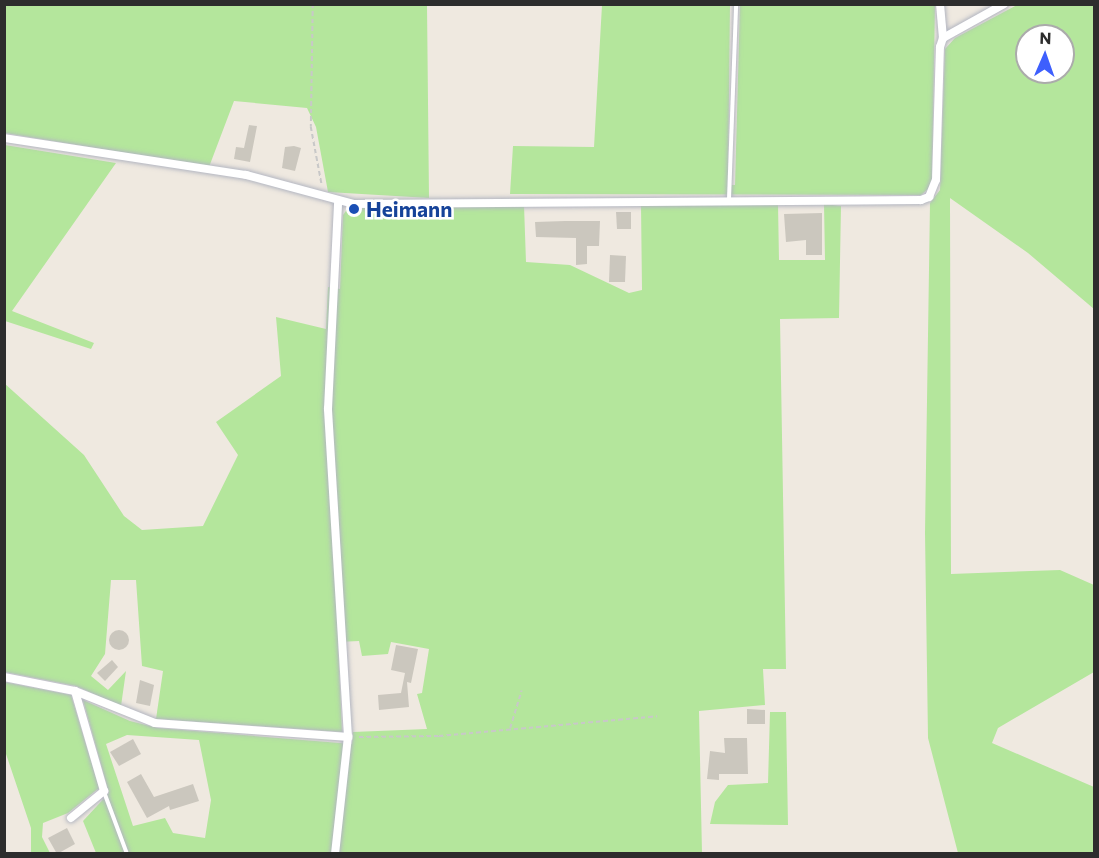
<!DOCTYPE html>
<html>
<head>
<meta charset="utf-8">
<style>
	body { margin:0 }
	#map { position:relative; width:1099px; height:858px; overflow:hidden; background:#efe9e0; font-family:Commissioner,sans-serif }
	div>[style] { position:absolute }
	.green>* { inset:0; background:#b4e69c }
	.building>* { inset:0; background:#cbc7be }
	.round { border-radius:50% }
	.path>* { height:1.5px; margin-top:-0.75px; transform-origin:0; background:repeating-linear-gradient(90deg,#c8c8c8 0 4.5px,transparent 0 7.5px) }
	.roads { filter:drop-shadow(0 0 2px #b3b6c1) drop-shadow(0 0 2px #b3b6c1) }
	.lane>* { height:4px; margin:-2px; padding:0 2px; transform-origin:2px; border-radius:2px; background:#fff }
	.street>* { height:8px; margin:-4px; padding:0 4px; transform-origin:4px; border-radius:4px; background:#fff }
	.dots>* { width:16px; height:16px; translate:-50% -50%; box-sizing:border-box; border:3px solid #fff; border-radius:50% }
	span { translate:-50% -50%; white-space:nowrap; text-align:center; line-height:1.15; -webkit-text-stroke:5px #fff; paint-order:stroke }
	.transit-label { font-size:21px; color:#164399; font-weight:700 }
	.left { translate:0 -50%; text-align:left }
	.frame { position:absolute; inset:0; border:6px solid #2d2d2d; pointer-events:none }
	.north { position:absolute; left:1015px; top:24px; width:60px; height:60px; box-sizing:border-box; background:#fff; border:2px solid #ababab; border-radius:50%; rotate:2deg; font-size:16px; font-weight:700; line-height:24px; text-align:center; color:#2d2d2d }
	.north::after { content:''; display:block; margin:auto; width:21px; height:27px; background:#3e5ffd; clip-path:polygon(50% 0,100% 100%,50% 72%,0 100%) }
</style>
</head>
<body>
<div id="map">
	<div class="green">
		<div style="clip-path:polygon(4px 5px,427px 5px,429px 198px,328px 192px,316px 127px,307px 108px,234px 101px,209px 167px,5px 133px)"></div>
		<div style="clip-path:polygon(602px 5px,730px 5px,728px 185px,735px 185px,740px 5px,935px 5px,932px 178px,928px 189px,921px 195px,510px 194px,513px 146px,594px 147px)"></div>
		<div style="clip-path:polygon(evenodd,1017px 5px,1094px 5px,1094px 309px,1028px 253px,950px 198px,951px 574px,1060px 570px,1094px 585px,1094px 672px,998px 728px,992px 743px,1094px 787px,1094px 853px,958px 853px,928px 738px,925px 533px,930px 203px,940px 190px,945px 49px,955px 38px,1017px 5px,1027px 36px,1063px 36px,1063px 72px,1027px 72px,1027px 36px)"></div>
		<div style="clip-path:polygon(5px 145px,116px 163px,12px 311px,94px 343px,91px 349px,5px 321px)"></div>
		<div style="clip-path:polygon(evenodd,778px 204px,779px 260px,825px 260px,824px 204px,841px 206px,839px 318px,780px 319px,786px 669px,763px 669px,765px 705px,699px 711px,702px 853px,96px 853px,83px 821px,109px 793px,83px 700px,130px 721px,158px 728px,352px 744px,353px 732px,427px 729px,417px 694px,422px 693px,429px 649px,391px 642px,388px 654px,362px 656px,359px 641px,338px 642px,342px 732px,156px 719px,163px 671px,142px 666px,136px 580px,111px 580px,105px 654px,91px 676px,108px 690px,126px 671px,121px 706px,76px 686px,5px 672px,4px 383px,84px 455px,124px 516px,142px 530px,203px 526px,238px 455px,216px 422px,281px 376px,276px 317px,326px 329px,328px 287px,340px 289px,343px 215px,348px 208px,524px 205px,526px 262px,570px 265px,629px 293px,642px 290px,641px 205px,778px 204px,127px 735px,199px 740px,211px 800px,205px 838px,173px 833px,165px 818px,133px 826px,106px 744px,127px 735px)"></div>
		<div style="clip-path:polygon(4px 682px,71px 695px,99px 788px,68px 813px,43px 823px,42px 837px,50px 853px,31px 853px,31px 828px,5px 751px)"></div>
		<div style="clip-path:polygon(770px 712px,786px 712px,788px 825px,710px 824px,715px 802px,728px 785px,768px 783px)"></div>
	</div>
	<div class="building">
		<div style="clip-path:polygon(249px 125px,257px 126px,250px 162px,234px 159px,236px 147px,244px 148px)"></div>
		<div style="clip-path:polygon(294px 146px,301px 148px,295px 171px,282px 168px,285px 147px)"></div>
		<div style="clip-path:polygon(616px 212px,631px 212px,631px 229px,617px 229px)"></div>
		<div style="clip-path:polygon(822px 213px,822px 255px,806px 255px,806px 240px,786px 242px,784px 214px)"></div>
		<div style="clip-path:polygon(565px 221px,600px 221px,599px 246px,587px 246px,587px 264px,576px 265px,576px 238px,536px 237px,535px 222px)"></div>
		<div style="clip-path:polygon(610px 255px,626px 256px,625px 282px,609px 282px)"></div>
		<div class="round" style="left:109px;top:630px;width:20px;height:20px"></div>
		<div style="clip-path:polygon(396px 645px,418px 649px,411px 683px,407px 682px,409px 707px,379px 710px,378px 695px,401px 693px,405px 673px,391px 670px)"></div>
		<div style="clip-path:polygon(112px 660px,118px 667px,105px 681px,97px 673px)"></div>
		<div style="clip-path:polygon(140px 680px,154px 685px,150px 706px,136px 703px)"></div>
		<div style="clip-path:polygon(747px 709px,765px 710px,765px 724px,747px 724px)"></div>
		<div style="clip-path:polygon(724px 738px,747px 738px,748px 774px,719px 774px,719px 780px,707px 779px,710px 751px,725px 753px)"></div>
		<div style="clip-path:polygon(133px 739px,141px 754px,119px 766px,110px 752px)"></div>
		<div style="clip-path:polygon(141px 774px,154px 797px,193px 784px,199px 801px,170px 810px,169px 806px,147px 818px,127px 782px)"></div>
		<div style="clip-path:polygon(67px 828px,75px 844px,57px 854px,48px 838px)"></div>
	</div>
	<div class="path">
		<div style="left:313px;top:4px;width:123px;rotate:90.9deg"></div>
		<div style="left:311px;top:127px;width:60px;rotate:79.4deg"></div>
		<div style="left:510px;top:728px;width:39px;rotate:-73deg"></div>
		<div style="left:359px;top:737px;width:80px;rotate:-0.7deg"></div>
		<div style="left:439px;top:736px;width:219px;rotate:-5.2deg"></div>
	</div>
	<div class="roads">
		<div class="lane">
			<div style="left:729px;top:199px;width:195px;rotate:-87.9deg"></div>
			<div style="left:104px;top:792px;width:66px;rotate:69.6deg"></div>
		</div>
		<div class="street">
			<div style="left:940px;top:4px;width:34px;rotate:85deg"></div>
			<div style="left:4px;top:138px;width:245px;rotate:8.7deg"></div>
			<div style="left:246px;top:175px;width:112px;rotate:15deg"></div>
			<div style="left:354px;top:204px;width:567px;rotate:-0.4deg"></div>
			<div style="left:921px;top:200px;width:9px;rotate:-21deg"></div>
			<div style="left:929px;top:197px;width:18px;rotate:-68deg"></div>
			<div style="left:936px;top:180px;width:133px;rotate:-88.3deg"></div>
			<div style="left:940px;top:47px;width:9px;rotate:-72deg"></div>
			<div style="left:943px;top:38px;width:70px;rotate:-29.1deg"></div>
			<div style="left:4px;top:677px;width:72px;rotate:11.2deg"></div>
			<div style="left:75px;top:691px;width:86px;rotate:21.8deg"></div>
			<div style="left:155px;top:723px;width:194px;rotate:4.1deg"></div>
			<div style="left:71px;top:818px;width:43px;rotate:-39.3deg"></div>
			<div style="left:104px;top:791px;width:104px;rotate:-106.2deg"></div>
			<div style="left:335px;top:854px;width:118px;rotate:-83.7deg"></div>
			<div style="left:348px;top:737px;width:329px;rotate:-93.5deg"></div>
			<div style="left:328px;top:409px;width:207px;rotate:-87.2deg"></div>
		</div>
	</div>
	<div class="dots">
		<div style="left:354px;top:209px;background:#1a4fb4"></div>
	</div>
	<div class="transit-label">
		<span class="left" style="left:366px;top:209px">Heimann</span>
	</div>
	<div class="frame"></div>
	<div class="north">N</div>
</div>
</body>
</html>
